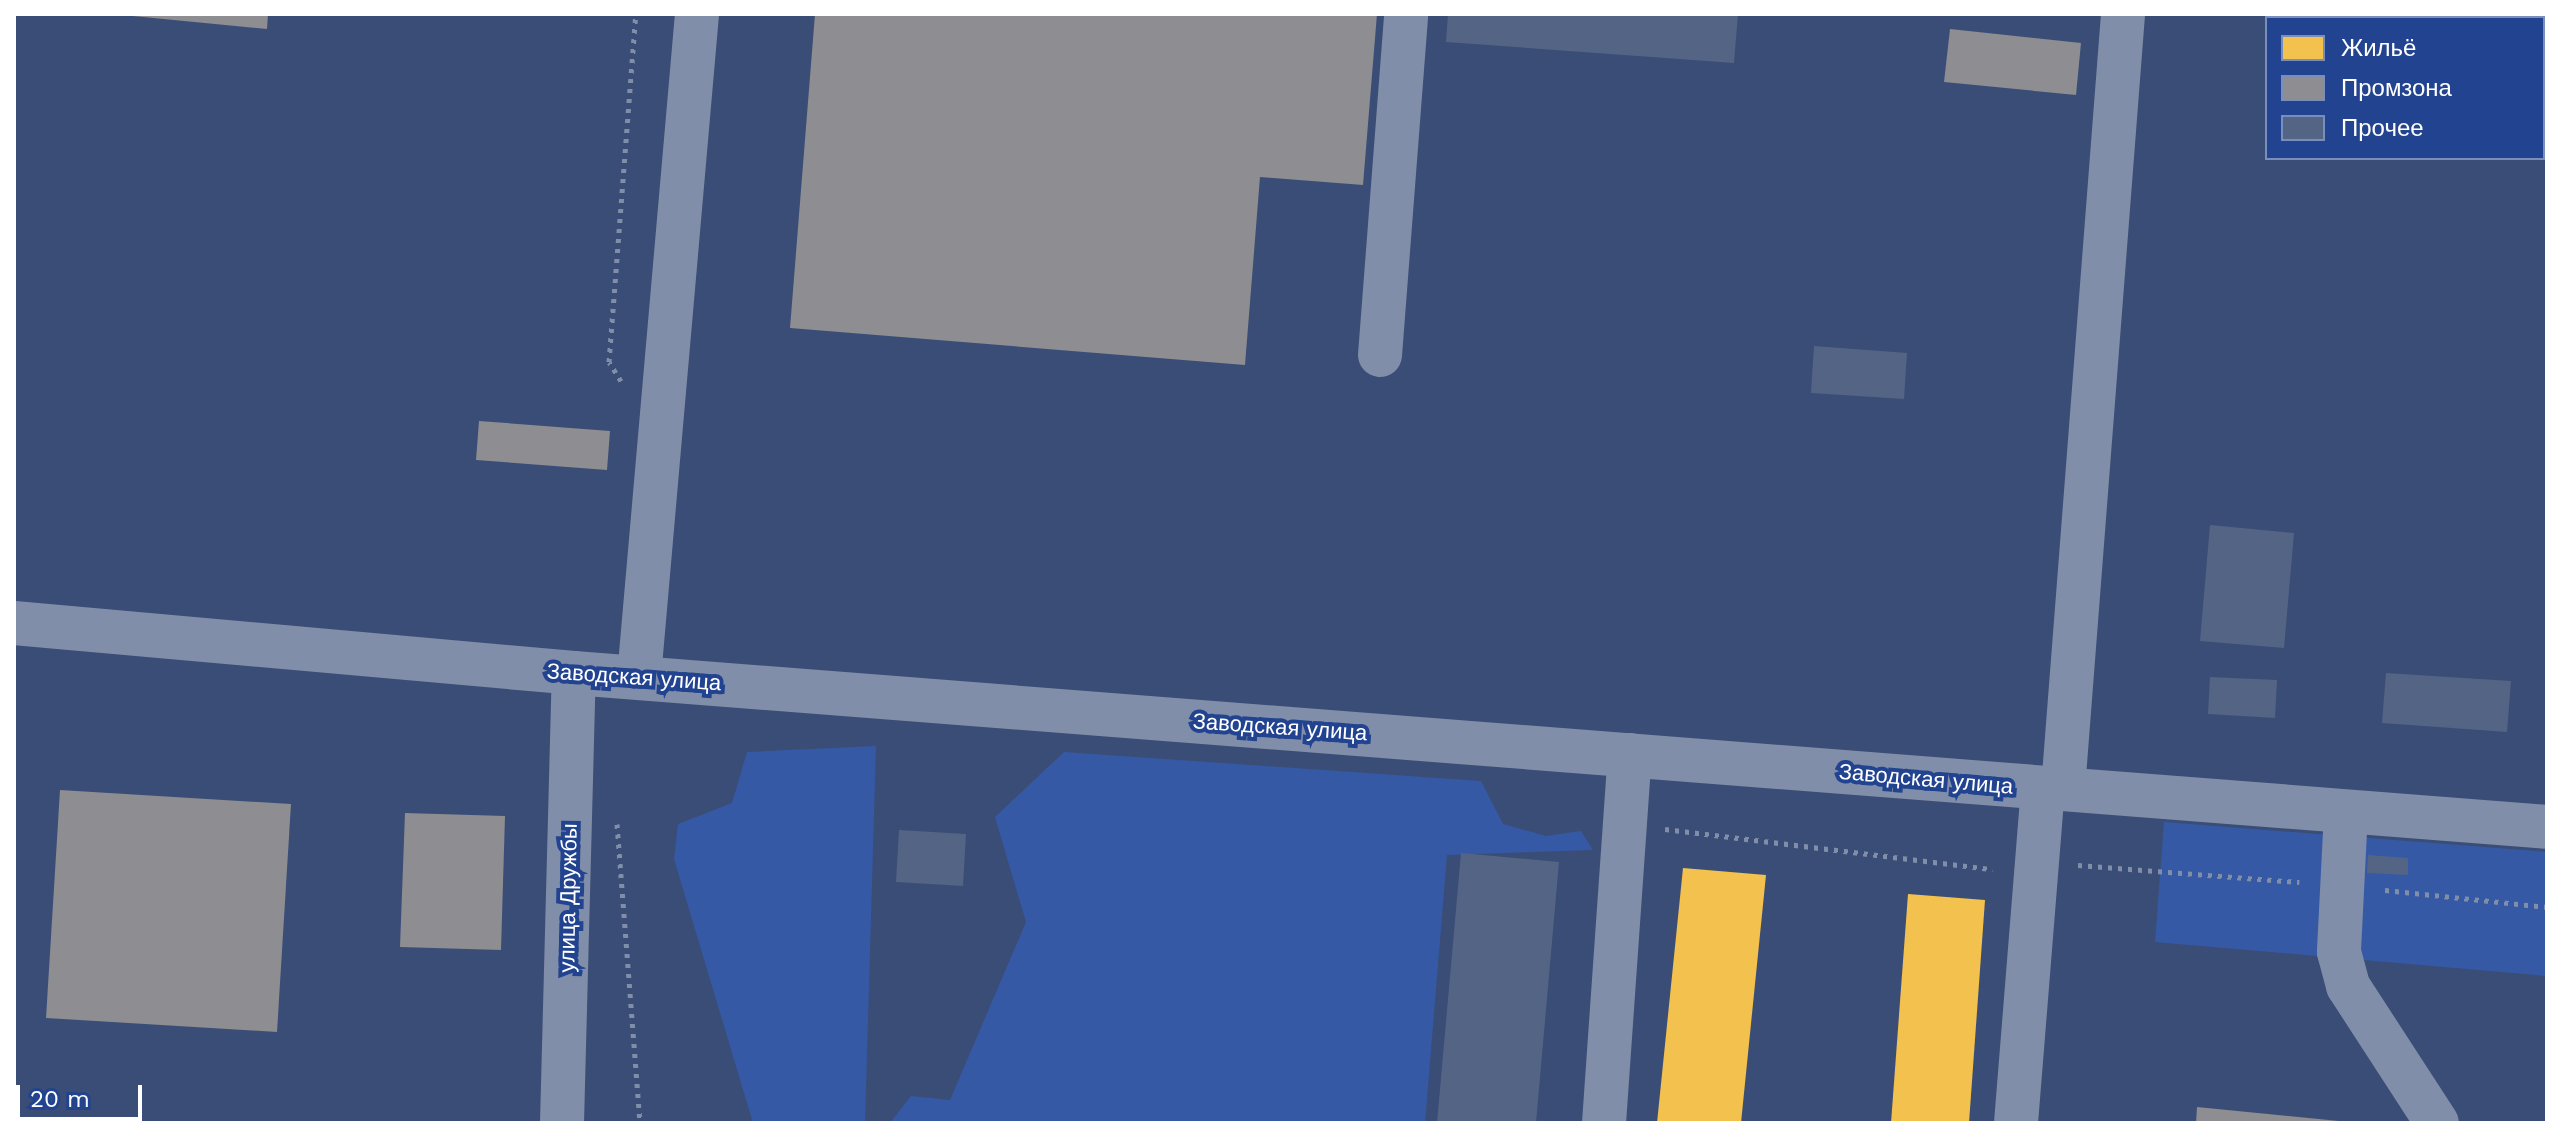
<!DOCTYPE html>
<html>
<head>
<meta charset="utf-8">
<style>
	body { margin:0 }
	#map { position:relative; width:2561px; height:1137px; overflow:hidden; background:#3a4d76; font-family:"Work Sans",sans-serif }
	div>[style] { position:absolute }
	.green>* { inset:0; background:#3659a5 }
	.homes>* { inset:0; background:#f2c14e }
	.industry>* { inset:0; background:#8d8d92 }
	.building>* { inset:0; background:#546484 }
	.path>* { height:5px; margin-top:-2.5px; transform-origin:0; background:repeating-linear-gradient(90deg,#818ea9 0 4px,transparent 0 10px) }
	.minor>* { height:44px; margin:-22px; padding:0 22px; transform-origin:22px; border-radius:22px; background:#818ea9 }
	span { translate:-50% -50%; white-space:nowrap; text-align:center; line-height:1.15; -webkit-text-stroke:8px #22438f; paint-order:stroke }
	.street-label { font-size:22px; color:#fff }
	.frame { position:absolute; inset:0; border:16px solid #fff; pointer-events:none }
	.legend { position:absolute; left:2265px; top:16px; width:280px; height:144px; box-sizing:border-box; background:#22438f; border:2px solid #7a8ebc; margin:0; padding:10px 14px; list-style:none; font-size:24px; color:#fff }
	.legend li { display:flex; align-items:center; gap:16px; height:40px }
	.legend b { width:40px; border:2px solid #7a8ebc }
	.scale { position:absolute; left:16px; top:1085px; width:126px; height:36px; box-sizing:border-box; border:4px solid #fff; border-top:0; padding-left:10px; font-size:24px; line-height:28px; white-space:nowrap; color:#fff; -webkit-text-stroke:6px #22438f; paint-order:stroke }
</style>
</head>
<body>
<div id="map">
	<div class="green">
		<div style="clip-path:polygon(876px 746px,865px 1123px,753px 1123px,674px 859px,678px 824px,732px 803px,747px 752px)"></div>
		<div style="clip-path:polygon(1064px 752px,1481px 781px,1503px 824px,1546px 836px,1581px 831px,1593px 850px,1447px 855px,1425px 1123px,890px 1123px,911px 1096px,950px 1100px,1026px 922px,995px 817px)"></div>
		<div style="clip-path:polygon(2164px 822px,2547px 852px,2547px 976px,2155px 942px)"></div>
	</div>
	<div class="homes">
		<div style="clip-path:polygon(1683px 868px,1766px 875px,1741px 1123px,1657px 1123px)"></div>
		<div style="clip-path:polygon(1908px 894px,1985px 900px,1969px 1123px,1891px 1123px)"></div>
	</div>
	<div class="industry">
		<div style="clip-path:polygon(112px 14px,268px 14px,267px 29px)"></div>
		<div style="clip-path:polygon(815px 14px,1377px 14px,1363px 185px,1260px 177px,1245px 365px,790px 328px)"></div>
		<div style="clip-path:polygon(1950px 29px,2081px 43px,2076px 95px,1944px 82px)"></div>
		<div style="clip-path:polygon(479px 421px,610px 431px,607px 470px,476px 460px)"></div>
		<div style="clip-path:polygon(60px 790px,291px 804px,277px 1032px,46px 1018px)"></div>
		<div style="clip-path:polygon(405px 813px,505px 816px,501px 950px,400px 947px)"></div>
		<div style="clip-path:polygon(2197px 1107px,2339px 1121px,2339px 1123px,2196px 1123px)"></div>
	</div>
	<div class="building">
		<div style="clip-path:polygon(1448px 14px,1738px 14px,1734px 63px,1446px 42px)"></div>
		<div style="clip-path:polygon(1814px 346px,1907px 353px,1904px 399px,1811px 393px)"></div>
		<div style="clip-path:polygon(2210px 525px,2294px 533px,2284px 648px,2200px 641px)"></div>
		<div style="clip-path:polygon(2386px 673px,2511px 681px,2507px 732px,2382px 723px)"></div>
		<div style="clip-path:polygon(2210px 677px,2277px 680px,2275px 718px,2208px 714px)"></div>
		<div style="clip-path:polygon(899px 830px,966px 834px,963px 886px,896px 882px)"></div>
		<div style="clip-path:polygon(1461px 853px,1559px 862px,1536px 1123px,1437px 1123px)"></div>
		<div style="clip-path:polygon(2368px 855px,2408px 858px,2408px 875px,2367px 873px)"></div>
	</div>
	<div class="path">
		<div style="left:621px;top:381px;width:22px;rotate:-122deg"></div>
		<div style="left:609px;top:362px;width:349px;rotate:-85.6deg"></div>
		<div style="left:617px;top:824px;width:300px;rotate:85.6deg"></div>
		<div style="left:1665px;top:829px;width:330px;rotate:7deg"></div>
		<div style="left:2078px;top:865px;width:222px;rotate:4.4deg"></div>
		<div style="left:2385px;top:890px;width:163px;rotate:6deg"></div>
	</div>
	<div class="minor">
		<div style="left:1380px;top:355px;width:342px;rotate:-85.6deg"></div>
		<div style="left:14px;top:623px;width:562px;rotate:5.1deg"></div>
		<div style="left:574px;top:673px;width:1979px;rotate:4.46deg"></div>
		<div style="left:639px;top:677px;width:666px;rotate:-85deg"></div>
		<div style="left:2063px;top:789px;width:777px;rotate:-85.57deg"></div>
		<div style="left:2346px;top:812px;width:140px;rotate:92.9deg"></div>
		<div style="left:2339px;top:952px;width:35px;rotate:75deg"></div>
		<div style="left:2348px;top:986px;width:163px;rotate:57deg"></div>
		<div style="left:562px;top:1123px;width:450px;rotate:-88.5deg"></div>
		<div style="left:1604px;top:1123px;width:369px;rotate:-86deg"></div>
		<div style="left:2016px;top:1123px;width:336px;rotate:-85.4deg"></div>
	</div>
	<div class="street-label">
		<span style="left:634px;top:677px;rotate:4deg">Заводская улица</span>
		<span style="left:1280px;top:727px;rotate:4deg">Заводская улица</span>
		<span style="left:1926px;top:779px;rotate:5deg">Заводская улица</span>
		<span style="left:568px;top:898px;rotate:-89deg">улица Дружбы</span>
	</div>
	<div class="frame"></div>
	<ul class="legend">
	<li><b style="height:22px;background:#f2c14e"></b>Жильё</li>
	<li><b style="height:22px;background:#8d8d92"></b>Промзона</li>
	<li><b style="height:22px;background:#546484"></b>Прочее</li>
	</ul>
	<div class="scale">20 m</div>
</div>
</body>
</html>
